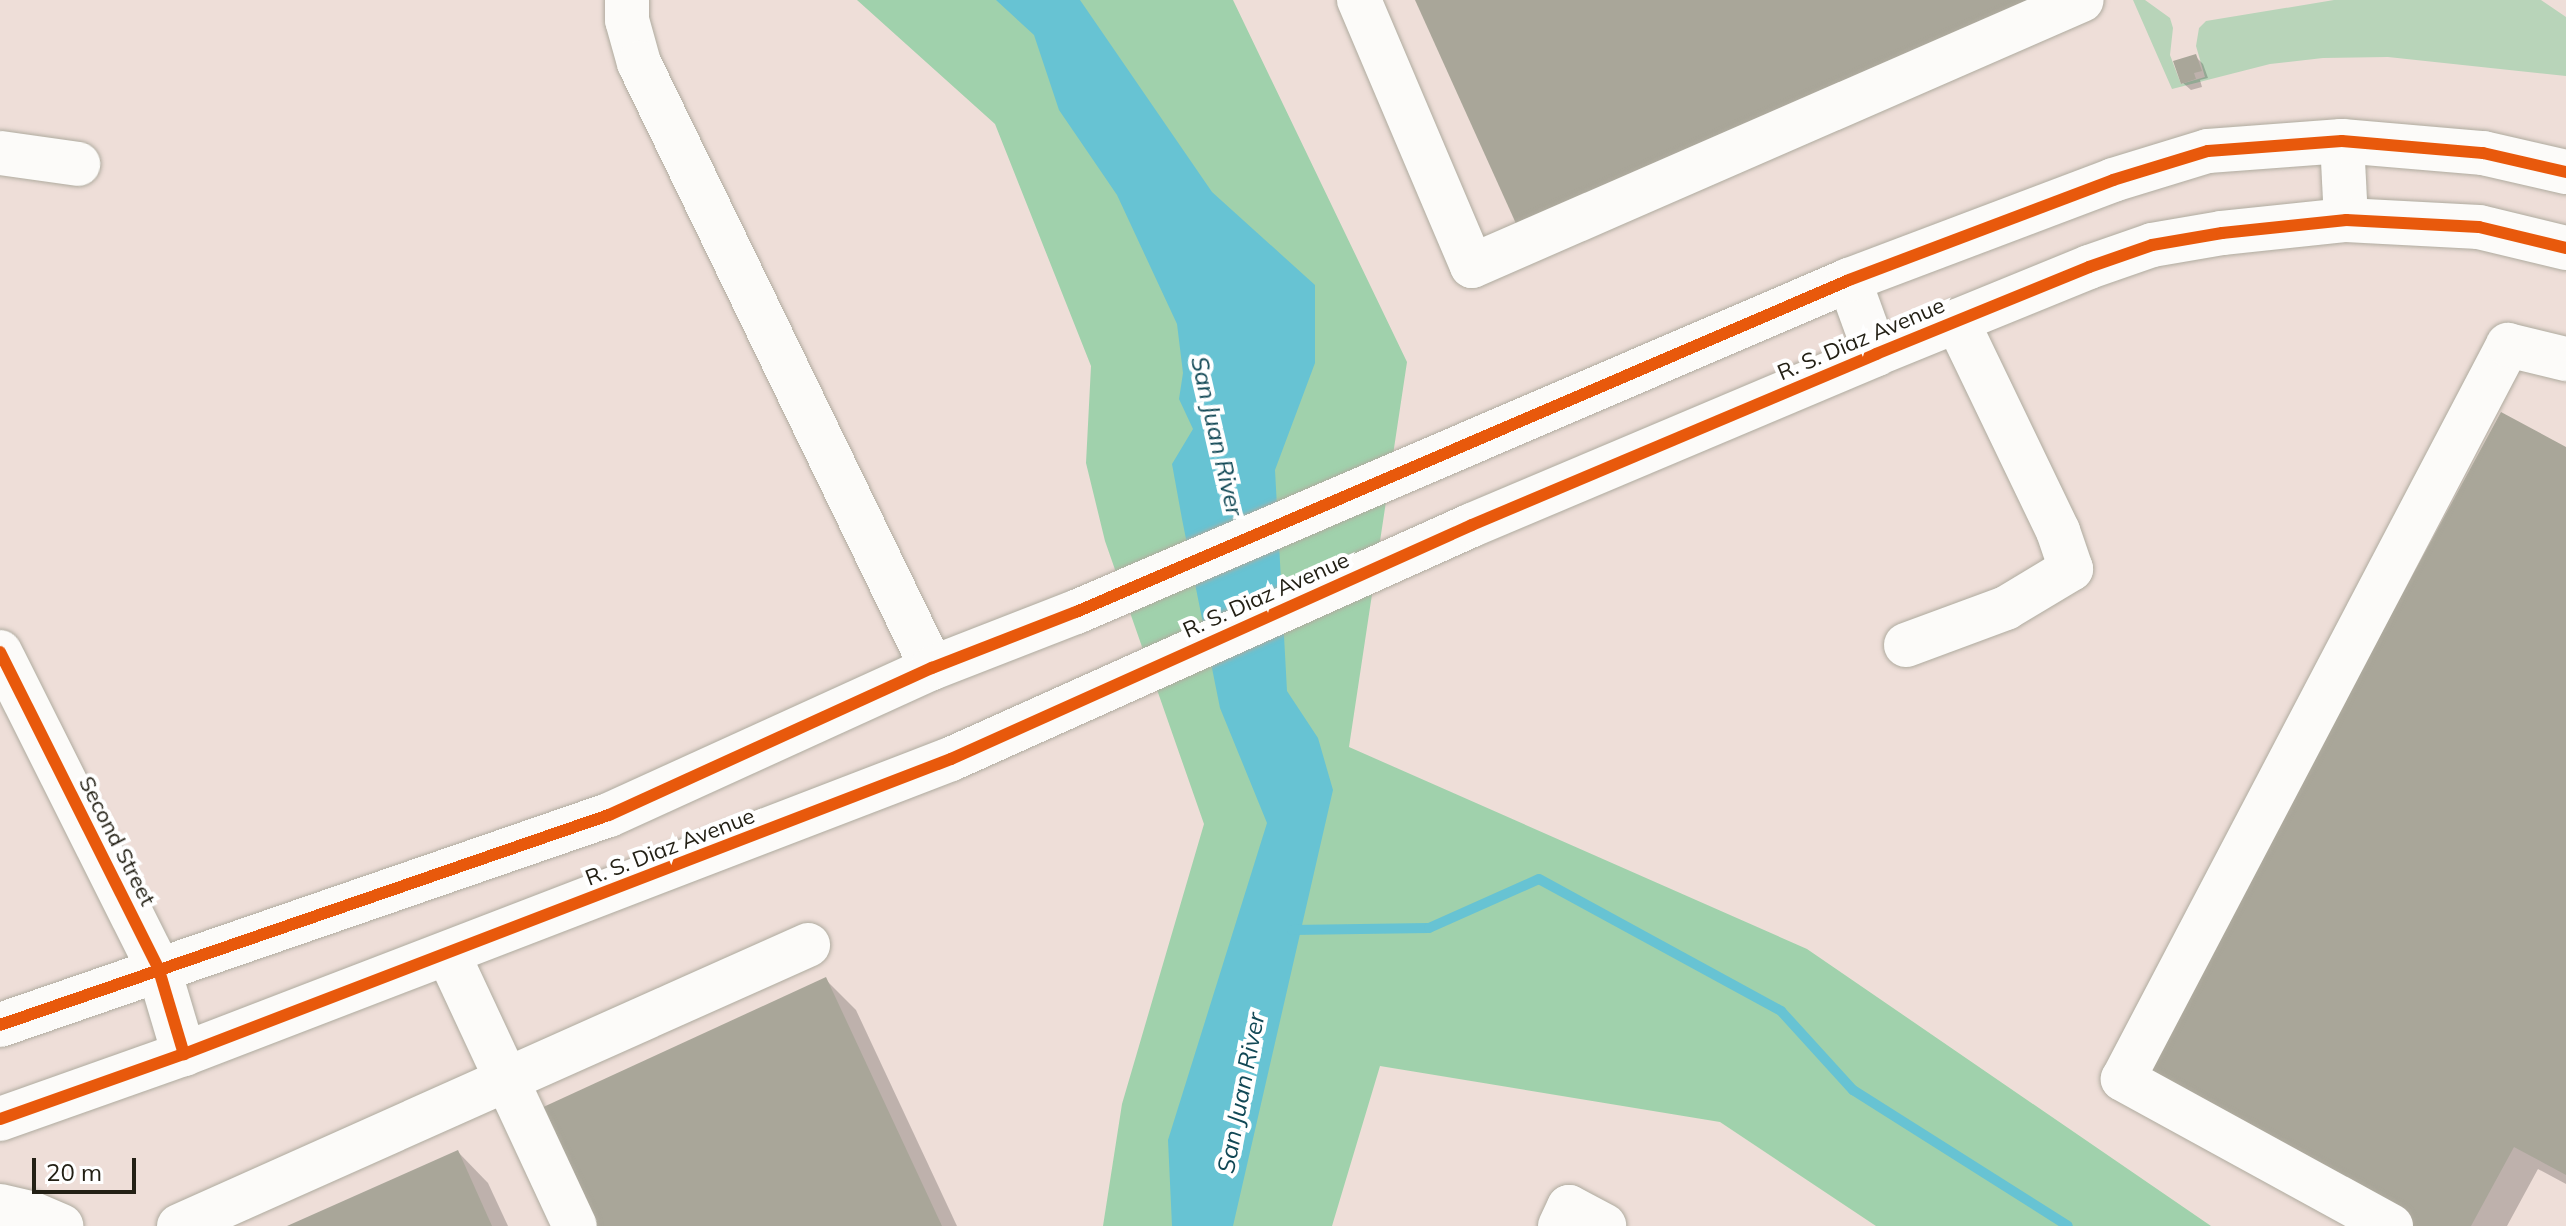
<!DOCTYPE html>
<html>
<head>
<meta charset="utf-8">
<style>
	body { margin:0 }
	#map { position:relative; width:2566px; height:1226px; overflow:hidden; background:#e9e5d4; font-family:Mulish,sans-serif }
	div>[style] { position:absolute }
	.industrial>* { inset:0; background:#eeded8 }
	.green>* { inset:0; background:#b8d4b9 }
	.forest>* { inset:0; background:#a0d1ac }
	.water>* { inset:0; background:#67c3d3 }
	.shadow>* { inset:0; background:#0003 }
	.stream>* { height:10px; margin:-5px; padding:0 5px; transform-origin:5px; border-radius:5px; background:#67c3d3 }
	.building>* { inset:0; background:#a9a699 }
	.roads { filter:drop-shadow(0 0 2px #afab9f) drop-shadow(0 0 2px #afab9f) }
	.minor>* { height:44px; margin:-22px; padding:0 22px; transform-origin:22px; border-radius:22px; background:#fcfbf9 }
	.cycleway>* { height:12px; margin:-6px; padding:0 6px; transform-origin:6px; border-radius:6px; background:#e8590c }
	span { translate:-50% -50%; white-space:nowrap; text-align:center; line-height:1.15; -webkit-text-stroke:8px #fff; paint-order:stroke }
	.street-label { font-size:22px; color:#232015 }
	.water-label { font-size:24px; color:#114855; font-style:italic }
	.scale { position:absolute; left:32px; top:1158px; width:104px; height:36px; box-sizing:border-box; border:4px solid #232015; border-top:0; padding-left:10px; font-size:24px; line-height:28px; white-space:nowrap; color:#232015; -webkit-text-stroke:6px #fff; paint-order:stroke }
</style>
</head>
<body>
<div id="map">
	<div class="industrial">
		<div style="clip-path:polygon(0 0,2566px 0,2566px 1226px,2211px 1226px,1807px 949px,1122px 1104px,1103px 1226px,0 1226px)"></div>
		<div style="clip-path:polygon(1380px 1066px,1720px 1122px,1876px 1226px,1332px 1226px)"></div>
	</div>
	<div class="green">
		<div style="clip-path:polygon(2133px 0,2145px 0,2170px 18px,2173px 28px,2170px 55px,2181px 84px,2205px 77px,2196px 46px,2199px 28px,2206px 21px,2334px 0,2541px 0,2566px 17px,2566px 76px,2388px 57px,2323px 58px,2270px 64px,2172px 89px)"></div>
	</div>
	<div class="forest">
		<div style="clip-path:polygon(857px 0,1233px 0,1407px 362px,1349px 747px,1807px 949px,2211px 1226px,1876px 1226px,1720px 1122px,1380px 1066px,1332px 1226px,1103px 1226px,1122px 1104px,1204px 824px,1105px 541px,1086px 463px,1091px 366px,995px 124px)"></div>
	</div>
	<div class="water">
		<div style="clip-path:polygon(996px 0,1080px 0,1212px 192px,1315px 285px,1315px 363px,1275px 470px,1287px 691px,1318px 738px,1333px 790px,1233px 1226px,1172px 1226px,1168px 1140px,1267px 823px,1220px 708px,1182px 519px,1172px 464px,1193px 429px,1179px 399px,1183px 373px,1177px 324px,1117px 195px,1059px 110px,1034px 35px)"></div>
	</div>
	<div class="shadow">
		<div style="clip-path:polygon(2195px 56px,2203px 64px,2208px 78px,2200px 80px,2202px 87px,2191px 90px,2183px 83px)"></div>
		<div style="clip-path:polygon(2566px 449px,2566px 1184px,2538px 1169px,2507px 1226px,2390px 1226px)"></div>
		<div style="clip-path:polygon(825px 979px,856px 1010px,957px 1226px,596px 1226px)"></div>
		<div style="clip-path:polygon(458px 1152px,488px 1183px,508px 1226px,292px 1226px)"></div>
	</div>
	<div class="stream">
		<div style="left:1292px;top:930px;width:137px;rotate:-0.8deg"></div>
		<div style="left:1429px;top:928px;width:120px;rotate:-24deg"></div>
		<div style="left:1539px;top:879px;width:276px;rotate:28.6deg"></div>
		<div style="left:1781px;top:1011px;width:107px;rotate:47.7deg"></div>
		<div style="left:1853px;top:1090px;width:254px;rotate:32.3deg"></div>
	</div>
	<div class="building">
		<div style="clip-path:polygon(1415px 0,2029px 0,1518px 228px)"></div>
		<div style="clip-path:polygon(2196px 54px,2202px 71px,2194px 73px,2196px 79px,2181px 84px,2173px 61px)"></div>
		<div style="clip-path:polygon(2501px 412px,2566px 447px,2566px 1175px,2514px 1147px,2471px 1226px,2407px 1226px,2138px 1082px)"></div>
		<div style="clip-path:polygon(826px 977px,942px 1226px,594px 1226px,539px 1109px)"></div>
		<div style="clip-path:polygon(458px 1150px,492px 1226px,287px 1226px)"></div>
	</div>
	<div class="roads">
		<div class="minor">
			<div style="left:627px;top:0;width:20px;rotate:90deg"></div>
			<div style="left:627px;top:20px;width:45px;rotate:74.4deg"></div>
			<div style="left:639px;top:63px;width:672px;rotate:64.16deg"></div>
			<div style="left:1359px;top:0;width:289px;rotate:67deg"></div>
			<div style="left:1472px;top:266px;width:665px;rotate:-23.56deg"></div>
			<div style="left:2342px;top:141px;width:79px;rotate:87.1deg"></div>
			<div style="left:0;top:153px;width:79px;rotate:8deg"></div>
			<div style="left:1849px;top:280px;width:79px;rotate:70deg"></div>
			<div style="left:1906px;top:645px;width:107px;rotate:-20.3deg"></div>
			<div style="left:2006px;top:608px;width:76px;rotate:-31deg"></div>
			<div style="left:2071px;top:569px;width:40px;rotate:-108.9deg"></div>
			<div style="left:2058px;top:531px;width:233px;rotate:-115.7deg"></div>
			<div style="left:0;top:652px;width:352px;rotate:63.4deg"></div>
			<div style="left:158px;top:967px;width:91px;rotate:73.4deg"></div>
			<div style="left:448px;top:954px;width:300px;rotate:65deg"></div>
			<div style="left:0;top:1025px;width:644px;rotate:-19.03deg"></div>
			<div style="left:609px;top:815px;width:355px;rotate:-24.5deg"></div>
			<div style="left:932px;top:668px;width:155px;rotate:-21.3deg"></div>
			<div style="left:1076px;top:612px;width:841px;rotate:-23.24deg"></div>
			<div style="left:1849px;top:280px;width:282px;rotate:-20.7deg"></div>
			<div style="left:2113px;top:180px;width:99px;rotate:-17deg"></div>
			<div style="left:2208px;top:151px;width:134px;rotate:-4.3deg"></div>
			<div style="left:2342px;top:141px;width:142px;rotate:4.9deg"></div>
			<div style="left:2483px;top:153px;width:85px;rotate:12.9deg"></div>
			<div style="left:0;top:1119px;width:195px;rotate:-19.5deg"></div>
			<div style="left:184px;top:1054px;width:822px;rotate:-21.04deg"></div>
			<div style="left:951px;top:759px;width:571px;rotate:-24.19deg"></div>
			<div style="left:1472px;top:525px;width:439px;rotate:-22.9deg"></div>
			<div style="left:1876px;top:354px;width:230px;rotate:-22.2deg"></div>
			<div style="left:2089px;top:267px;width:67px;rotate:-19.2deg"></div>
			<div style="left:2152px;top:245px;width:71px;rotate:-9.7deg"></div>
			<div style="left:2222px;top:233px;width:125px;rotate:-6deg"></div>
			<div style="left:2346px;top:220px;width:133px;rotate:3deg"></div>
			<div style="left:2479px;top:227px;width:89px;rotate:13.6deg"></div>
			<div style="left:0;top:1206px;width:32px;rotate:13deg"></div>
			<div style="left:31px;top:1213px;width:33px;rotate:23deg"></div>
			<div style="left:179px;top:1226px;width:689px;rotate:-24.07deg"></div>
			<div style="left:1560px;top:1226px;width:21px;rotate:-65deg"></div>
			<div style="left:1569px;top:1207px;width:40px;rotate:28deg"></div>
			<div style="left:2391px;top:1226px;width:306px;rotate:-151.3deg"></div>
			<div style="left:2123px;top:1079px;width:829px;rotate:-62.32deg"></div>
			<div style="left:2508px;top:345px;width:60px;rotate:13.6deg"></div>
		</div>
	</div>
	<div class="cycleway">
		<div style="left:0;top:652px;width:352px;rotate:63.4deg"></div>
		<div style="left:158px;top:967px;width:91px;rotate:73.4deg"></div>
		<div style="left:0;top:1025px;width:644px;rotate:-19.03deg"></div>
		<div style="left:609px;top:815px;width:355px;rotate:-24.5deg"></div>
		<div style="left:932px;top:668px;width:155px;rotate:-21.3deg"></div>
		<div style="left:1076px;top:612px;width:841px;rotate:-23.24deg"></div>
		<div style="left:1849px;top:280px;width:282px;rotate:-20.7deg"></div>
		<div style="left:2113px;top:180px;width:99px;rotate:-17deg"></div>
		<div style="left:2208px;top:151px;width:134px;rotate:-4.3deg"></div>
		<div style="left:2342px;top:141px;width:142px;rotate:4.9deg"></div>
		<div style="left:2483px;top:153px;width:85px;rotate:12.9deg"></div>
		<div style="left:0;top:1119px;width:195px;rotate:-19.5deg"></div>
		<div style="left:184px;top:1054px;width:822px;rotate:-21.04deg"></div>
		<div style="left:951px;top:759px;width:571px;rotate:-24.19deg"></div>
		<div style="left:1472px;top:525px;width:439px;rotate:-22.9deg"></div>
		<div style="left:1876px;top:354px;width:230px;rotate:-22.2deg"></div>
		<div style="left:2089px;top:267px;width:67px;rotate:-19.2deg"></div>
		<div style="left:2152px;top:245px;width:71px;rotate:-9.7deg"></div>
		<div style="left:2222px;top:233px;width:125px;rotate:-6deg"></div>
		<div style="left:2346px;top:220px;width:133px;rotate:3deg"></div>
		<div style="left:2479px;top:227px;width:89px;rotate:13.6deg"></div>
	</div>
	<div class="street-label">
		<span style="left:1861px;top:339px;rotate:-23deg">R. S. Diaz Avenue</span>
		<span style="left:1266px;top:595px;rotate:-24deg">R. S. Diaz Avenue</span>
		<span style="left:117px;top:841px;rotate:63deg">Second Street</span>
		<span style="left:670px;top:847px;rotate:-21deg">R. S. Diaz Avenue</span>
	</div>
	<div class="water-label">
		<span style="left:1217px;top:436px;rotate:77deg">San Juan River</span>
		<span style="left:1241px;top:1093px;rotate:-79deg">San Juan River</span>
	</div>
	<div class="scale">20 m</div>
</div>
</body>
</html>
